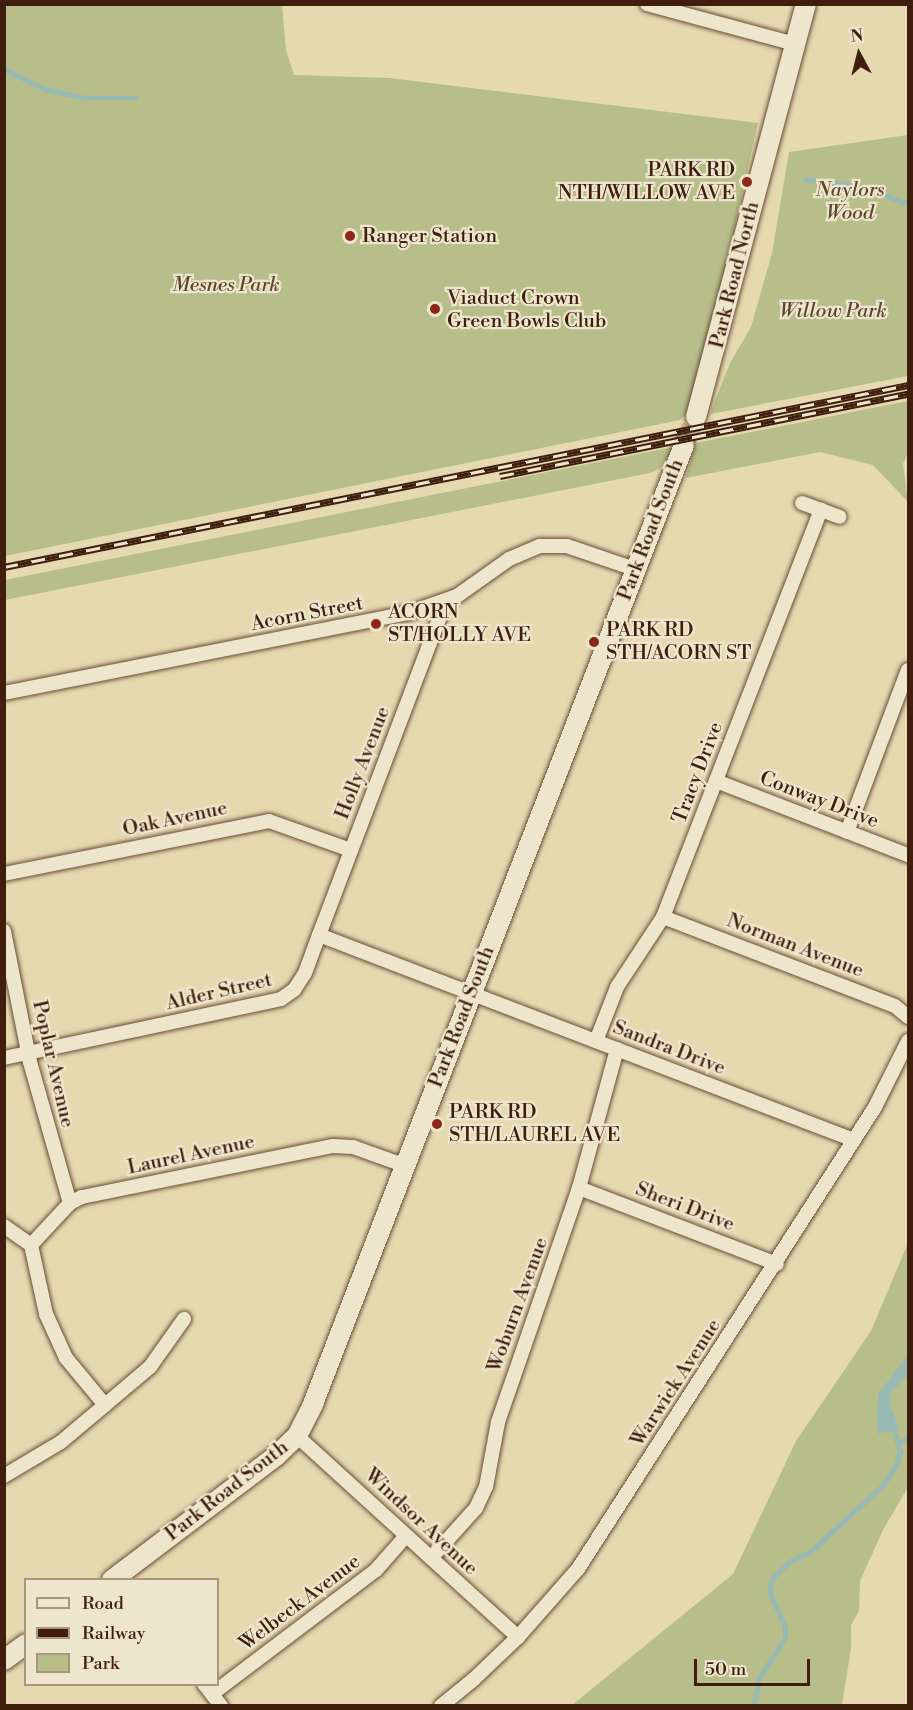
<!DOCTYPE html>
<html>
<head>
<meta charset="utf-8">
<style>
	body { margin:0 }
	#map { position:relative; width:913px; height:1710px; overflow:hidden; background:#e5d9b0; font-family:"Libre Bodoni",serif }
	div>[style] { position:absolute }
	.green>* { inset:0; background:#b7be89 }
	.water>* { inset:0; background:#98b9b4 }
	.stream>* { height:4.5px; margin:-2.25px; padding:0 2.25px; transform-origin:2.25px; border-radius:2.25px; background:#98b9b4 }
	.secondary-tunnel>* { height:20px; margin-top:-10px; transform-origin:0; background:repeating-linear-gradient(90deg,#c4b490 0 20px,transparent 0 30px) }
	.roads { filter:drop-shadow(0 0 2px #684d36) drop-shadow(0 0 2px #684d36) }
	.street>* { height:14px; margin:-7px; padding:0 7px; transform-origin:7px; border-radius:7px; background:#eee6cc }
	.secondary>* { height:20px; margin:-10px; padding:0 10px; transform-origin:10px; border-radius:10px; background:#eee6cc }
	.rail>* { height:7px; margin-top:-3.5px; transform-origin:0; background:repeating-linear-gradient(90deg,#eee6cc 0 14px,#3f1e0e 0 28px); box-sizing:border-box; border-block:2px solid #3f1e0e }
	.dots>* { width:16px; height:16px; translate:-50% -50%; box-sizing:border-box; border:3px solid #eee6cc; border-radius:50% }
	span { translate:-50% -50%; white-space:nowrap; text-align:center; line-height:1.15; -webkit-text-stroke:4.5px #eee6cc; paint-order:stroke }
	.poi-label { font-size:20px; color:#3f1e0e }
	.right { translate:-100% -50%; text-align:right }
	.left { translate:0 -50%; text-align:left }
	.park-label { font-size:20px; color:#5d462d; font-style:italic }
	.street-label { font-size:20px; color:#3f1e0e }
	.frame { position:absolute; inset:0; border:6px solid #3f1e0e; pointer-events:none }
	.legend { position:absolute; left:24px; top:1578px; width:195px; height:108px; box-sizing:border-box; background:#eee6cc; border:2px solid #a89680; margin:0; padding:8px 10px; list-style:none; font-size:18px; color:#3f1e0e }
	.legend li { display:flex; align-items:center; gap:12px; height:30px }
	.legend b { width:30px; border:2px solid #a89680 }
	.north { position:absolute; left:829px; top:24px; width:60px; height:60px; -webkit-text-stroke:4px #eee6cc; paint-order:stroke; rotate:353deg; font-size:16px; font-weight:700; line-height:24px; text-align:center; color:#3f1e0e }
	.north::after { content:''; display:block; margin:auto; width:21px; height:27px; background:#3f1e0e; clip-path:polygon(50% 0,100% 100%,50% 72%,0 100%) }
	.scale { position:absolute; left:694px; top:1659px; width:116px; height:27px; box-sizing:border-box; border:3px solid #3f1e0e; border-top:0; padding-left:8px; font-size:18px; line-height:21px; white-space:nowrap; color:#3f1e0e; -webkit-text-stroke:4px #eee6cc; paint-order:stroke }
</style>
</head>
<body>
<div id="map">
	<div class="green">
		<div style="clip-path:polygon(5px 5px,282px 5px,286px 50px,294px 75px,389px 78px,758px 123px,694px 405px,680px 420px,5px 556px)"></div>
		<div style="clip-path:polygon(908px 135px,908px 376px,710px 414px,730px 363px,751px 327px,772px 253px,789px 152px)"></div>
		<div style="clip-path:polygon(908px 401px,908px 453px,903px 464px,908px 502px,873px 465px,820px 452px,686px 478px,696px 443px)"></div>
		<div style="clip-path:polygon(673px 447px,662px 467px,650px 473px,5px 600px,5px 580px)"></div>
		<div style="clip-path:polygon(908px 1243px,908px 1487px,883px 1530px,860px 1581px,859px 1611px,851px 1625px,851px 1648px,842px 1705px,571px 1706px,733px 1574px,796px 1441px,871px 1331px)"></div>
	</div>
	<div class="water">
		<div style="clip-path:polygon(908px 1355px,908px 1375px,892px 1391px,889px 1402px,899px 1429px,878px 1434px,878px 1394px)"></div>
	</div>
	<div class="stream">
		<div style="left:4px;top:69px;width:46px;rotate:26deg"></div>
		<div style="left:45px;top:89px;width:42px;rotate:12.4deg"></div>
		<div style="left:86px;top:98px;width:51px"></div>
		<div style="left:805px;top:179px;width:46px;rotate:7.4deg"></div>
		<div style="left:851px;top:185px;width:60px;rotate:17.5deg"></div>
		<div style="left:900px;top:1442px;width:9px;rotate:-27deg"></div>
		<div style="left:754px;top:1706px;width:28px;rotate:-80deg"></div>
		<div style="left:759px;top:1678px;width:48px;rotate:-57deg"></div>
		<div style="left:785px;top:1638px;width:11px;rotate:-90deg"></div>
		<div style="left:785px;top:1627px;width:39px;rotate:-114deg"></div>
		<div style="left:769px;top:1591px;width:15px;rotate:-74deg"></div>
		<div style="left:773px;top:1577px;width:24px;rotate:-42deg"></div>
		<div style="left:791px;top:1561px;width:21px;rotate:-25deg"></div>
		<div style="left:810px;top:1552px;width:99px;rotate:-42.5deg"></div>
		<div style="left:883px;top:1485px;width:23px;rotate:-56deg"></div>
		<div style="left:896px;top:1466px;width:15px;rotate:-74deg"></div>
		<div style="left:900px;top:1452px;width:26px;rotate:-106deg"></div>
	</div>
	<div class="secondary-tunnel">
		<div style="left:684px;top:445px;width:30px;rotate:-67deg"></div>
	</div>
	<div class="roads">
		<div class="street">
			<div style="left:647px;top:4px;width:153px;rotate:15.1deg"></div>
			<div style="left:802px;top:503px;width:40px;rotate:20.2deg"></div>
			<div style="left:4px;top:693px;width:412px;rotate:-11.2deg"></div>
			<div style="left:408px;top:613px;width:52px;rotate:-19.1deg"></div>
			<div style="left:457px;top:596px;width:64px;rotate:-35.4deg"></div>
			<div style="left:509px;top:559px;width:34px;rotate:-23deg"></div>
			<div style="left:540px;top:546px;width:27px"></div>
			<div style="left:567px;top:546px;width:72px;rotate:18.7deg"></div>
			<div style="left:716px;top:781px;width:206px;rotate:21.1deg"></div>
			<div style="left:847px;top:832px;width:173px;rotate:-69.4deg"></div>
			<div style="left:4px;top:874px;width:270px;rotate:-11.3deg"></div>
			<div style="left:269px;top:821px;width:87px;rotate:19.5deg"></div>
			<div style="left:663px;top:917px;width:248px;rotate:21deg"></div>
			<div style="left:895px;top:1006px;width:17px;rotate:40deg"></div>
			<div style="left:4px;top:931px;width:134px;rotate:78.8deg"></div>
			<div style="left:30px;top:1062px;width:147px;rotate:74.2deg"></div>
			<div style="left:319px;top:935px;width:341px;rotate:-69.2deg"></div>
			<div style="left:440px;top:616px;width:12px;rotate:-110deg"></div>
			<div style="left:596px;top:1041px;width:58px;rotate:-68.7deg"></div>
			<div style="left:617px;top:987px;width:84px;rotate:-56.7deg"></div>
			<div style="left:663px;top:917px;width:437px;rotate:-68.8deg"></div>
			<div style="left:4px;top:1058px;width:283px;rotate:-12deg"></div>
			<div style="left:281px;top:999px;width:16px;rotate:-35deg"></div>
			<div style="left:294px;top:990px;width:20px;rotate:-57deg"></div>
			<div style="left:305px;top:973px;width:40px;rotate:-69.8deg"></div>
			<div style="left:319px;top:935px;width:573px;rotate:20.97deg"></div>
			<div style="left:579px;top:1188px;width:212px;rotate:21deg"></div>
			<div style="left:4px;top:1226px;width:33px;rotate:35deg"></div>
			<div style="left:31px;top:1245px;width:57px;rotate:-47.1deg"></div>
			<div style="left:70px;top:1203px;width:13px;rotate:-27deg"></div>
			<div style="left:82px;top:1197px;width:256px;rotate:-11.5deg"></div>
			<div style="left:333px;top:1146px;width:20px;rotate:3deg"></div>
			<div style="left:353px;top:1147px;width:56px;rotate:19.7deg"></div>
			<div style="left:31px;top:1245px;width:71px;rotate:77.7deg"></div>
			<div style="left:46px;top:1314px;width:48px;rotate:65.6deg"></div>
			<div style="left:66px;top:1358px;width:61px;rotate:50.3deg"></div>
			<div style="left:105px;top:1405px;width:59px;rotate:-40.2deg"></div>
			<div style="left:150px;top:1367px;width:59px;rotate:-54.7deg"></div>
			<div style="left:297px;top:1436px;width:299px;rotate:42.3deg"></div>
			<div style="left:4px;top:1476px;width:66px;rotate:-30.8deg"></div>
			<div style="left:61px;top:1442px;width:57px;rotate:-40.1deg"></div>
			<div style="left:431px;top:1558px;width:67px;rotate:-48deg"></div>
			<div style="left:476px;top:1508px;width:23px;rotate:-65deg"></div>
			<div style="left:486px;top:1487px;width:66px;rotate:-79.5deg"></div>
			<div style="left:498px;top:1422px;width:248px;rotate:-70.9deg"></div>
			<div style="left:579px;top:1188px;width:144px;rotate:-74.7deg"></div>
			<div style="left:204px;top:1684px;width:28px;rotate:52deg"></div>
			<div style="left:212px;top:1694px;width:206px;rotate:-37.1deg"></div>
			<div style="left:376px;top:1570px;width:45px;rotate:-48.6deg"></div>
			<div style="left:441px;top:1706px;width:43px;rotate:-39.3deg"></div>
			<div style="left:474px;top:1679px;width:61px;rotate:-43.7deg"></div>
			<div style="left:518px;top:1637px;width:91px;rotate:-48.6deg"></div>
			<div style="left:578px;top:1569px;width:549px;rotate:-57.26deg"></div>
			<div style="left:875px;top:1107px;width:74px;rotate:-63.4deg"></div>
		</div>
		<div class="secondary">
			<div style="left:696px;top:417px;width:427px;rotate:-75.1deg"></div>
			<div style="left:112px;top:1580px;width:206px;rotate:-37.1deg"></div>
			<div style="left:276px;top:1456px;width:29px;rotate:-44deg"></div>
			<div style="left:297px;top:1436px;width:36px;rotate:-63deg"></div>
			<div style="left:313px;top:1404px;width:1028px;rotate:-68.85deg"></div>
			<div style="left:4px;top:1660px;width:27px;rotate:-36deg"></div>
		</div>
	</div>
	<div class="rail">
		<div style="left:500px;top:476px;width:416px;rotate:-11.4deg"></div>
		<div style="left:4px;top:567px;width:922px;rotate:-11.38deg"></div>
	</div>
	<div class="dots">
		<div style="left:747px;top:182px;background:#8f2418"></div>
		<div style="left:350px;top:236px;background:#8f2418"></div>
		<div style="left:435px;top:309px;background:#8f2418"></div>
		<div style="left:376px;top:624px;background:#8f2418"></div>
		<div style="left:594px;top:642px;background:#8f2418"></div>
		<div style="left:437px;top:1124px;background:#8f2418"></div>
	</div>
	<div class="poi-label">
		<span class="right" style="left:735px;top:182px">PARK RD<br>NTH/WILLOW AVE</span>
		<span class="left" style="left:362px;top:236px">Ranger Station</span>
		<span class="left" style="left:447px;top:310px">Viaduct Crown<br>Green Bowls Club</span>
		<span class="left" style="left:388px;top:624px">ACORN<br>ST/HOLLY AVE</span>
		<span class="left" style="left:606px;top:642px">PARK RD<br>STH/ACORN ST</span>
		<span class="left" style="left:449px;top:1124px">PARK RD<br>STH/LAUREL AVE</span>
	</div>
	<div class="park-label">
		<span style="left:850px;top:202px">Naylors<br>Wood</span>
		<span style="left:226px;top:285px">Mesnes Park</span>
		<span style="left:833px;top:311px">Willow Park</span>
	</div>
	<div class="street-label">
		<span style="left:735px;top:275px;rotate:-76deg">Park Road North</span>
		<span style="left:651px;top:530px;rotate:-69deg">Park Road South</span>
		<span style="left:307px;top:614px;rotate:-11deg">Acorn Street</span>
		<span style="left:363px;top:763px;rotate:-69deg">Holly Avenue</span>
		<span style="left:698px;top:773px;rotate:-69deg">Tracy Drive</span>
		<span style="left:819px;top:800px;rotate:21deg">Conway Drive</span>
		<span style="left:175px;top:819px;rotate:-12deg">Oak Avenue</span>
		<span style="left:795px;top:946px;rotate:21deg">Norman Avenue</span>
		<span style="left:219px;top:992px;rotate:-13deg">Alder Street</span>
		<span style="left:462px;top:1017px;rotate:-69deg">Park Road South</span>
		<span style="left:669px;top:1048px;rotate:21deg">Sandra Drive</span>
		<span style="left:53px;top:1064px;rotate:77deg">Poplar Avenue</span>
		<span style="left:191px;top:1155px;rotate:-12deg">Laurel Avenue</span>
		<span style="left:685px;top:1207px;rotate:21deg">Sheri Drive</span>
		<span style="left:518px;top:1305px;rotate:-70deg">Woburn Avenue</span>
		<span style="left:676px;top:1383px;rotate:-57deg">Warwick Avenue</span>
		<span style="left:227px;top:1491px;rotate:-38deg">Park Road South</span>
		<span style="left:421px;top:1522px;rotate:43deg">Windsor Avenue</span>
		<span style="left:300px;top:1603px;rotate:-37deg">Welbeck Avenue</span>
	</div>
	<div class="frame"></div>
	<ul class="legend">
	<li><b style="height:8px;background:#eee6cc"></b>Road</li>
	<li><b style="height:8px;background:#3f1e0e"></b>Railway</li>
	<li><b style="height:16px;background:#b7be89"></b>Park</li>
	</ul>
	<div class="north">N</div>
	<div class="scale">50 m</div>
</div>
</body>
</html>
